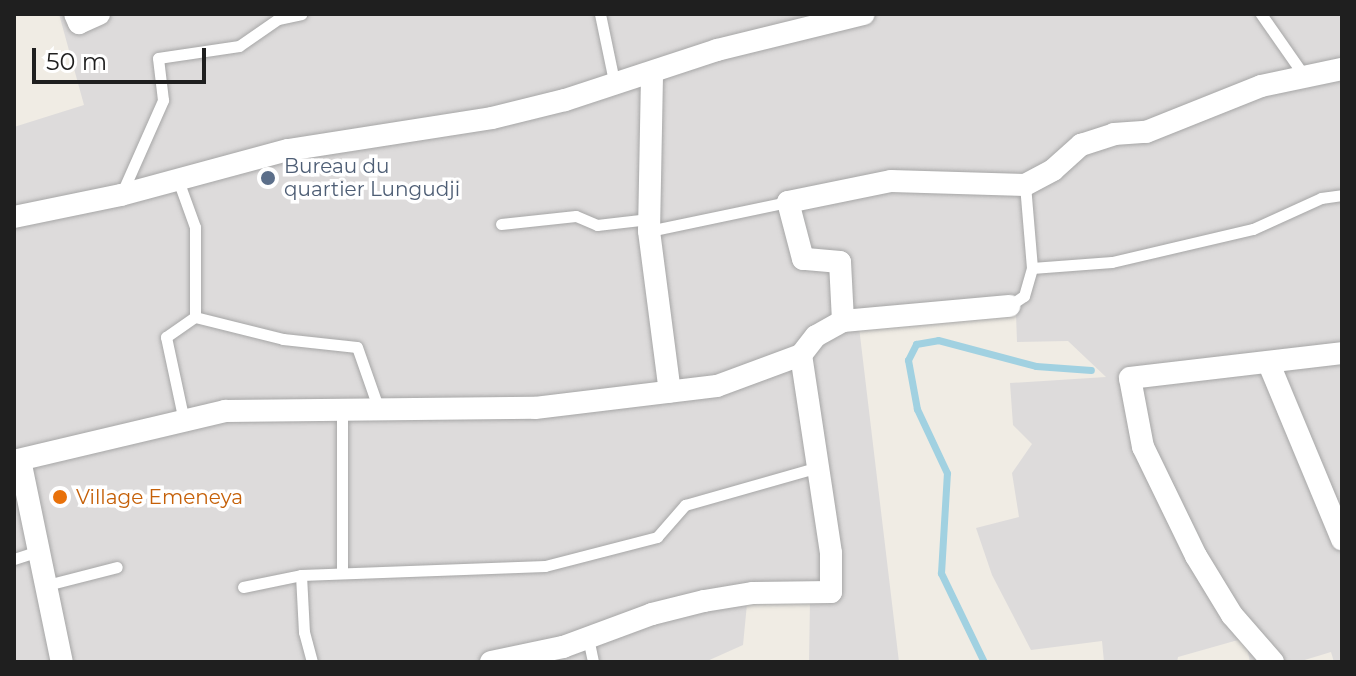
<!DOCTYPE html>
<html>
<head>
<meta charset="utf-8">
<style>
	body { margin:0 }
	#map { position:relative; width:1356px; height:676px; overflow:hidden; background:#f0ece4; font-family:Montserrat,sans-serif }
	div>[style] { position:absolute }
	.residential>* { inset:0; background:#dddbdb }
	.stream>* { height:7px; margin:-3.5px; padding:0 3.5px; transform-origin:3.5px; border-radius:3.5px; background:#a1d1e1 }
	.roads { filter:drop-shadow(0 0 2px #a6a6a6) drop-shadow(0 0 2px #a6a6a6) }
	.lane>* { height:11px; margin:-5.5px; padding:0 5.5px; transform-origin:5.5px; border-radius:5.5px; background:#fff }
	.street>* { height:22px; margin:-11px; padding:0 11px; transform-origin:11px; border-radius:11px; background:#fff }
	.dots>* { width:22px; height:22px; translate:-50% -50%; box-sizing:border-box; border:4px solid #fff; border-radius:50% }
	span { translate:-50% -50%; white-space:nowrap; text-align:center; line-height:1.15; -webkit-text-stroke:7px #fff; paint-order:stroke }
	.service-label { font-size:20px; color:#4e5e75 }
	.left { translate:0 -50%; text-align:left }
	.food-label { font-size:20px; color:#c56008 }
	.frame { position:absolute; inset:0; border:16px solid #1f1f1f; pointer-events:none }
	.scale { position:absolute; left:32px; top:48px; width:174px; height:36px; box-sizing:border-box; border:4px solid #1f1f1f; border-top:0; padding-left:10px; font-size:24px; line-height:28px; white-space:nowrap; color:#1f1f1f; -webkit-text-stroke:6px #fff; paint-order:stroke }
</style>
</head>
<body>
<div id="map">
	<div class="residential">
		<div style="clip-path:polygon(59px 14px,1342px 14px,1342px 662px,1334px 662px,1331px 652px,1298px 662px,1250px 662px,1245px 638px,1178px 657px,1177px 662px,1104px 662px,1102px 641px,1031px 650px,992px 575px,976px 528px,1019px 517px,1012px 473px,1032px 444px,1013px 425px,1010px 383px,1106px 377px,1068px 341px,1017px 342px,1016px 314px,859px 327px,899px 662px,809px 662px,810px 600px,747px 604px,743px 645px,705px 662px,14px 662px,14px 127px,84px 105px)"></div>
	</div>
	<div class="stream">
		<div style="left:984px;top:662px;width:99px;rotate:-115.8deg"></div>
		<div style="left:941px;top:573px;width:100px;rotate:-86.6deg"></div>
		<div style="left:947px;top:473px;width:71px;rotate:-115.1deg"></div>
		<div style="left:917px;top:409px;width:50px;rotate:-100.4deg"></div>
		<div style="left:908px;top:360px;width:18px;rotate:-63deg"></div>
		<div style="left:916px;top:344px;width:22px;rotate:-10deg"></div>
		<div style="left:938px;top:340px;width:101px;rotate:14.9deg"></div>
		<div style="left:1036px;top:366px;width:55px;rotate:4.2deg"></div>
	</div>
	<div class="roads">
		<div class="lane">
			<div style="left:600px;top:14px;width:74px;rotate:78.2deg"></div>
			<div style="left:1261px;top:14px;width:77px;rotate:55.1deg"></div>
			<div style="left:178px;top:180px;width:50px;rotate:70.1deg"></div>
			<div style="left:195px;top:227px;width:90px;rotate:90deg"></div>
			<div style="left:195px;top:317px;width:91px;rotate:14deg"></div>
			<div style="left:283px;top:339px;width:74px;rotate:6.2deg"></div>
			<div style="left:357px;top:347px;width:64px;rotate:70.7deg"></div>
			<div style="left:121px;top:195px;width:104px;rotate:-66.1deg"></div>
			<div style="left:163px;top:100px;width:42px;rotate:-96.8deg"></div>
			<div style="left:158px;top:58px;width:82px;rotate:-8.4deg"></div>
			<div style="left:239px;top:46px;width:47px;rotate:-34.7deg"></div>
			<div style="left:278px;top:19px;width:24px;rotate:-12deg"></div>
			<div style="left:501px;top:224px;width:75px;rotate:-6.1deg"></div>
			<div style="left:576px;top:216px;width:23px;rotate:23deg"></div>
			<div style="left:597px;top:225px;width:52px;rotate:-6.6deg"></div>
			<div style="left:649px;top:231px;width:142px;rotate:-11.8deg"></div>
			<div style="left:1032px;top:268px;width:80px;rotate:-4.3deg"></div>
			<div style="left:1112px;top:262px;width:145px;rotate:-13.2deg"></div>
			<div style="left:1253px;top:229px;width:75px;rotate:-24.5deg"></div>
			<div style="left:1321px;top:198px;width:21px;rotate:-8deg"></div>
			<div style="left:1009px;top:306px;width:18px;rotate:-34deg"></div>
			<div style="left:1024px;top:296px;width:29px;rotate:-74deg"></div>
			<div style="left:1032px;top:268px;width:83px;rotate:-94.8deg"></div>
			<div style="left:342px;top:406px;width:167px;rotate:90deg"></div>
			<div style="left:184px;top:421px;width:86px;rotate:-102.1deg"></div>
			<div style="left:166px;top:337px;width:35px;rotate:-35deg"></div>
			<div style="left:14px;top:559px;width:25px;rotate:-18deg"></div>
			<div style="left:301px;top:575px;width:57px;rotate:87deg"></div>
			<div style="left:304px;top:632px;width:31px;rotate:75deg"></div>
			<div style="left:47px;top:585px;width:72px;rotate:-14.4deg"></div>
			<div style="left:243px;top:587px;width:59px;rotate:-11.7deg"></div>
			<div style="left:301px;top:575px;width:244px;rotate:-2.1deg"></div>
			<div style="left:545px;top:566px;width:116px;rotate:-14.5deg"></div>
			<div style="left:657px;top:537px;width:43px;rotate:-48.8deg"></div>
			<div style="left:685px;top:505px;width:138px;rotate:-15.9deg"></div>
			<div style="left:588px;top:638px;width:25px;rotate:78deg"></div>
		</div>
		<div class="street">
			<div style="left:75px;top:14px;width:10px;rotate:66deg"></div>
			<div style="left:79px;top:23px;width:22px;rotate:-24deg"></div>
			<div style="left:652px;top:76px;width:155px;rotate:91.1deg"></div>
			<div style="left:649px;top:231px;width:162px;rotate:82.6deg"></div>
			<div style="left:14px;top:217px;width:109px;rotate:-11.6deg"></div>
			<div style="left:121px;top:195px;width:173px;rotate:-15.1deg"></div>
			<div style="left:288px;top:150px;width:206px;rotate:-8.9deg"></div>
			<div style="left:492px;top:118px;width:75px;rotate:-13.9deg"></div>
			<div style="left:565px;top:100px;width:160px;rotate:-18.2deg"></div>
			<div style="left:717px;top:50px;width:151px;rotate:-13.8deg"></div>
			<div style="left:843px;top:321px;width:59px;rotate:-92.9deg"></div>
			<div style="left:840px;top:262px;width:37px;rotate:-175deg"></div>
			<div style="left:803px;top:259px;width:59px;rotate:-104.7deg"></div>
			<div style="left:788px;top:202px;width:105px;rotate:-11.5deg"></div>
			<div style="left:891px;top:181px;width:134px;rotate:1.7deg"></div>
			<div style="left:1025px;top:185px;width:32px;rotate:-28deg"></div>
			<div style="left:1053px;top:170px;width:38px;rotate:-42deg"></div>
			<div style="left:1081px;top:145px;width:35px;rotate:-18deg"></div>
			<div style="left:1114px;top:134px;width:32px;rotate:-4deg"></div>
			<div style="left:1146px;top:132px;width:124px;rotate:-21.8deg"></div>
			<div style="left:1261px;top:86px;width:83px;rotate:-11.9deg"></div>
			<div style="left:1269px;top:364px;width:190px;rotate:67.4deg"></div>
			<div style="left:20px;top:460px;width:206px;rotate:78.3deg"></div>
			<div style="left:14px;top:461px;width:217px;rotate:-13.3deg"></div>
			<div style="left:225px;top:411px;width:310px;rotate:-0.6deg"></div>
			<div style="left:535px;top:408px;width:183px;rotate:-6.9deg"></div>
			<div style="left:717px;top:386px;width:90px;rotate:-20.3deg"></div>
			<div style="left:801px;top:355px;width:24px;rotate:-52deg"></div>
			<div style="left:816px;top:336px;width:31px;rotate:-29deg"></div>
			<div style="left:843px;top:321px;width:167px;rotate:-5.2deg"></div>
			<div style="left:491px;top:662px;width:74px;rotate:-11.8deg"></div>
			<div style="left:563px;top:647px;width:95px;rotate:-20.3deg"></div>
			<div style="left:652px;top:614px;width:54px;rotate:-14deg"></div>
			<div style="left:704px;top:601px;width:50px;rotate:-9.3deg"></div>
			<div style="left:753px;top:593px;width:78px;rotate:-0.7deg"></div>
			<div style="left:831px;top:592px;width:39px;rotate:-90deg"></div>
			<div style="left:831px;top:553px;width:200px;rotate:-98.6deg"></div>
			<div style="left:1273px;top:662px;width:62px;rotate:-131.1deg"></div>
			<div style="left:1232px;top:615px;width:69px;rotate:-121.4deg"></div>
			<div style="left:1196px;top:556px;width:121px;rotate:-115.9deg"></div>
			<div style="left:1143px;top:447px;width:70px;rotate:-100.7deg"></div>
			<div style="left:1130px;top:378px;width:213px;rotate:-6.7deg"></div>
		</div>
	</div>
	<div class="dots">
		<div style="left:268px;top:178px;background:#5c6f8a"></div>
		<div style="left:60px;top:497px;background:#e8710a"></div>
	</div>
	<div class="service-label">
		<span class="left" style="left:284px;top:178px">Bureau du<br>quartier Lungudji</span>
	</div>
	<div class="food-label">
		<span class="left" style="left:76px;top:497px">Village Emeneya</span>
	</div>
	<div class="frame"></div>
	<div class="scale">50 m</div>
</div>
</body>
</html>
